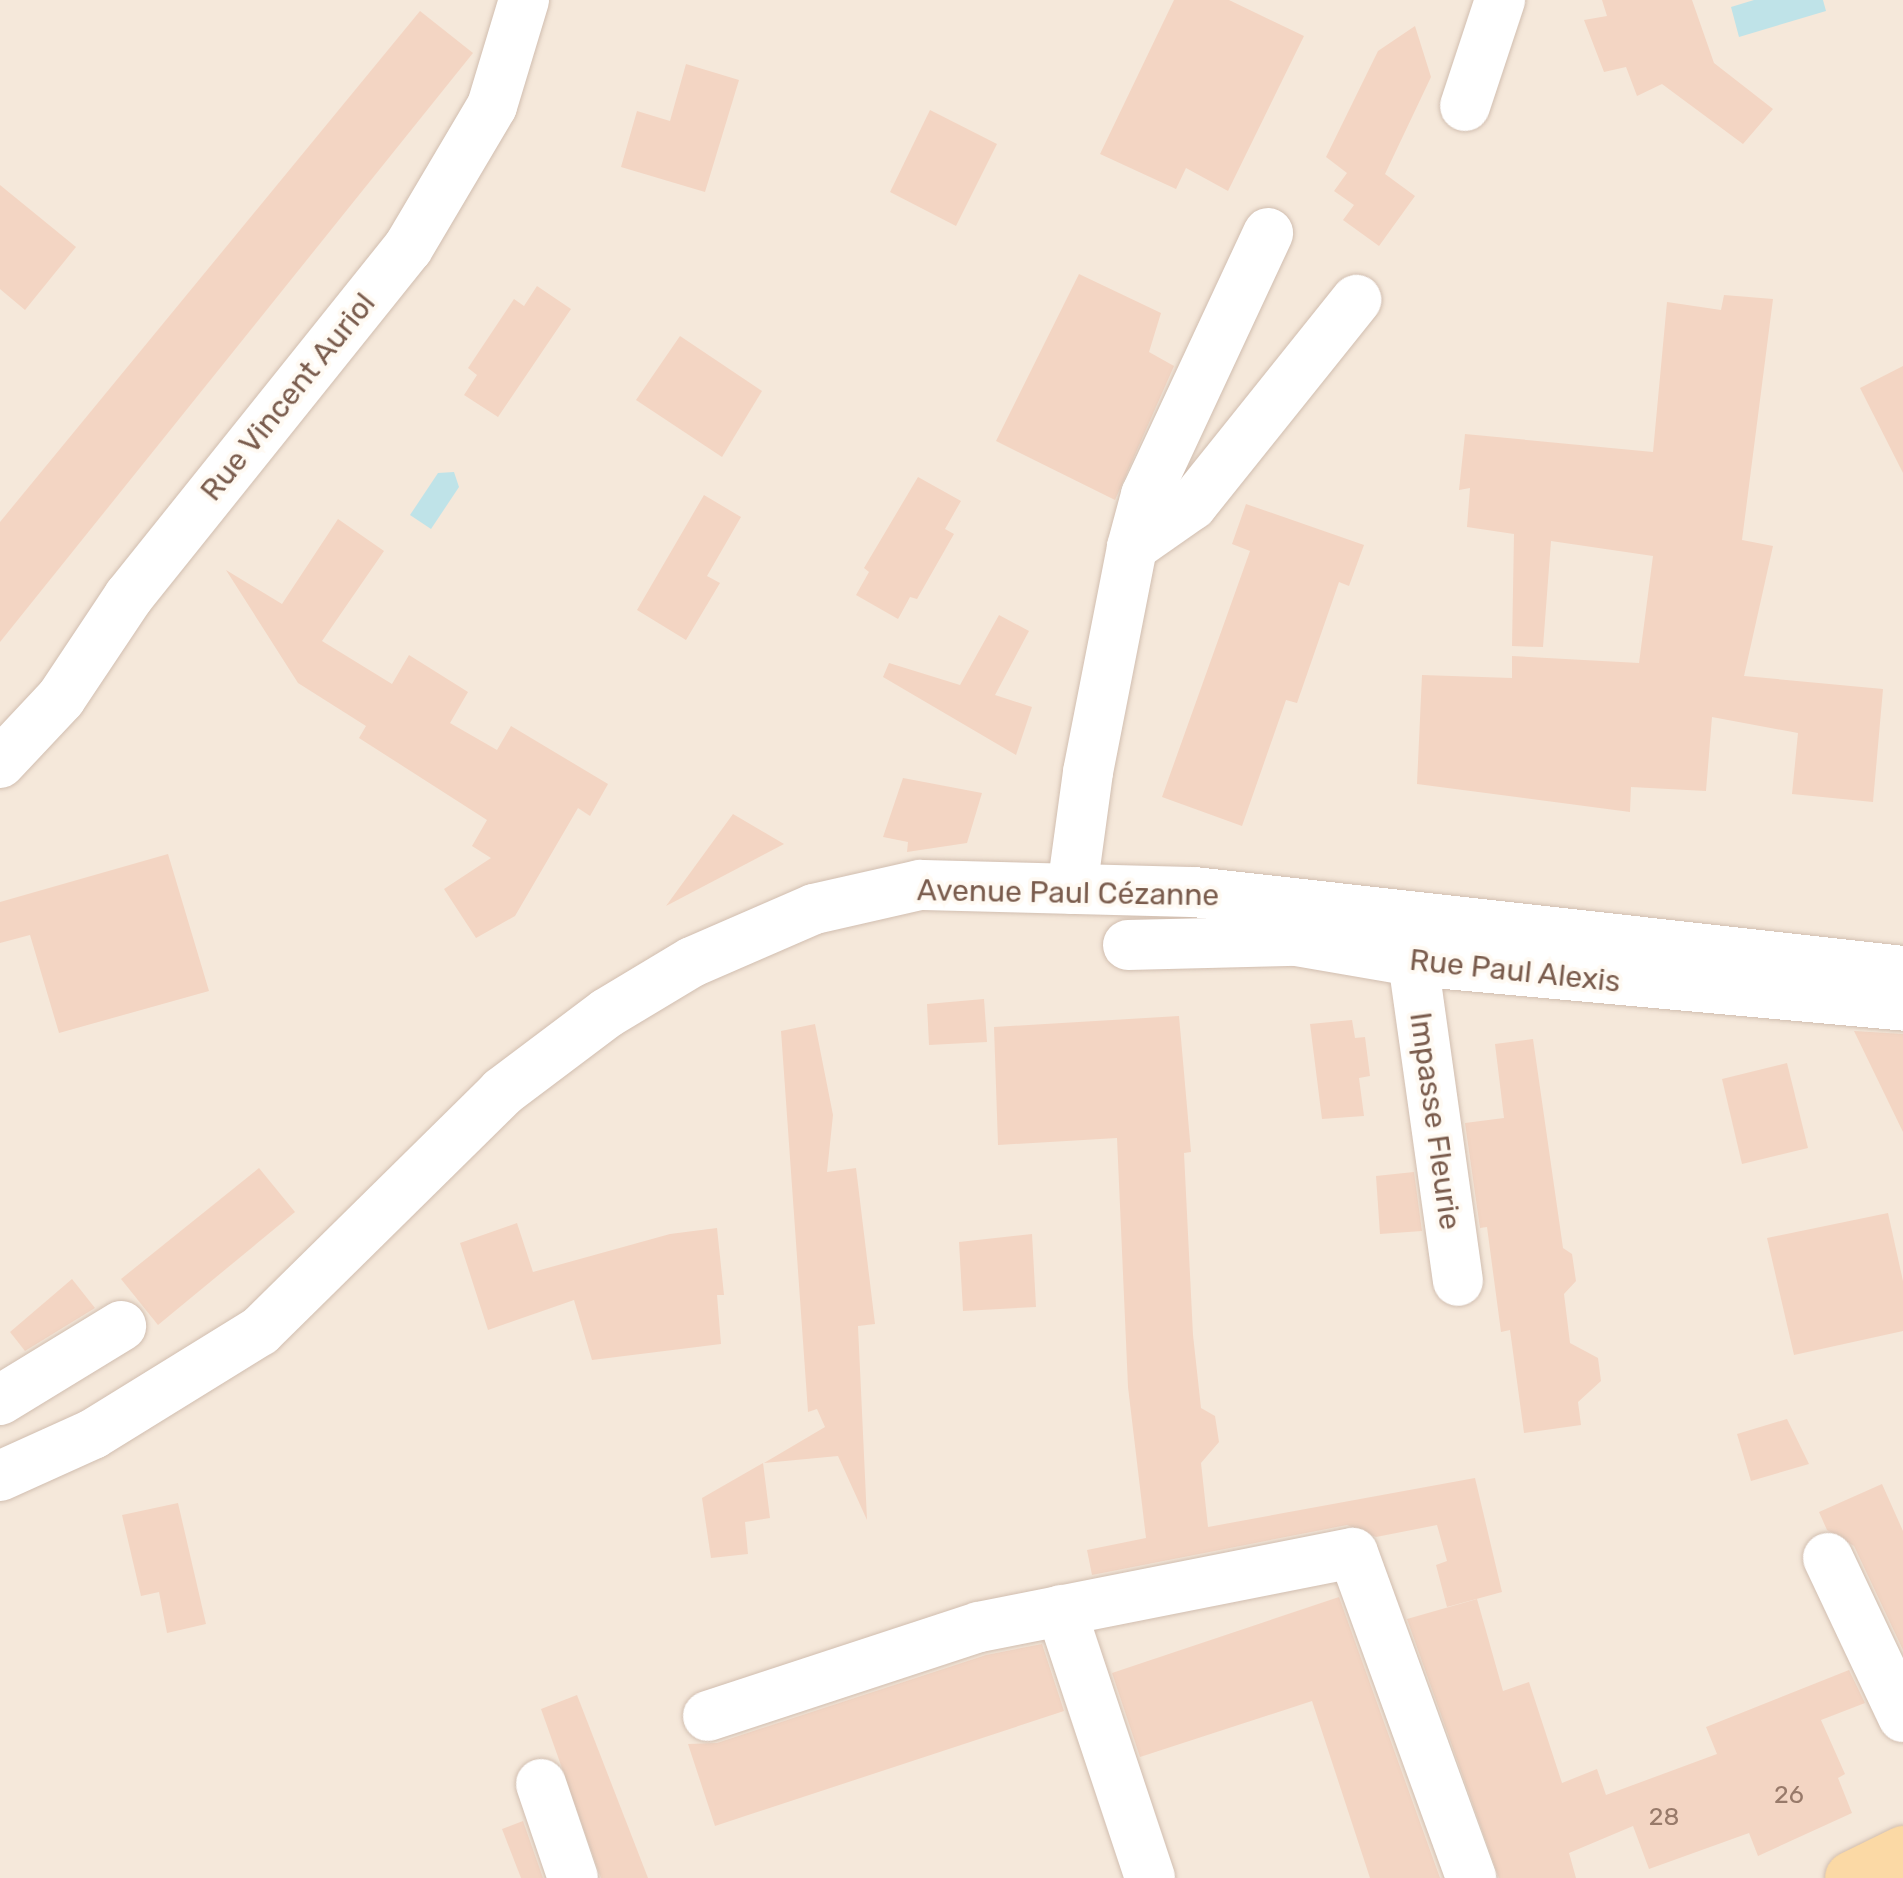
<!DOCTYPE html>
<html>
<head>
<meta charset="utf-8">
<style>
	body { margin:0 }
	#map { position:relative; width:1903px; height:1878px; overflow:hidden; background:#fdf6ec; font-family:Rubik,sans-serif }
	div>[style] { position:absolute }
	.residential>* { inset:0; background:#f5e8da }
	.water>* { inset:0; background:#bfe3e8 }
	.building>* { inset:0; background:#f3d5c3 }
	.roads { filter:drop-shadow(0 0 2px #d1beb0) drop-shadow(0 0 2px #d1beb0) }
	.minor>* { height:50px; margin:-25px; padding:0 25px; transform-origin:25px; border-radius:25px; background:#fff }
	.major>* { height:55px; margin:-27.5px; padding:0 27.5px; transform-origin:27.5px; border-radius:27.5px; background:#fbd9a5 }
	span { translate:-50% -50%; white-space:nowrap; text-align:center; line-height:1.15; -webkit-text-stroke:8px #fffaf3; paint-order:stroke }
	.number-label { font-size:25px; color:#987a6a }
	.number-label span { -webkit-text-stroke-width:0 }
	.street-label { font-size:30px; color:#7a5c4d }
</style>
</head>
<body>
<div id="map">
	<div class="residential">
		<div style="clip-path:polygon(0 0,1903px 0,1903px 1878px,0 1878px)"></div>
	</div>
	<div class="water">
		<div style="clip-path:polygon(1754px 0,1823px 0,1826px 11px,1739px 37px,1731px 7px)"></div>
		<div style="clip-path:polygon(454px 472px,459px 487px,431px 529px,410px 515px,438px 473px)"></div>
	</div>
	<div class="building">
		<div style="clip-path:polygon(1174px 0,1229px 0,1304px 36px,1228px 191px,1186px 168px,1176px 189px,1100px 154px)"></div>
		<div style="clip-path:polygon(1602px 0,1692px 0,1714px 63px,1773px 109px,1743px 144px,1662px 84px,1637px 96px,1626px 67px,1604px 72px,1584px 20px,1607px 16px)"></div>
		<div style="clip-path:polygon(420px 11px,473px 53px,0 642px,0 522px)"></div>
		<div style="clip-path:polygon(1415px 26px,1431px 77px,1385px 174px,1415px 196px,1379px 246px,1343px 220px,1354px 205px,1334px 191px,1347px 173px,1326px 157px,1378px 51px)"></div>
		<div style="clip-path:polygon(686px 64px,739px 80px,705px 192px,621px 167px,637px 111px,670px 121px)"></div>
		<div style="clip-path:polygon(930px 110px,997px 144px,956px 226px,890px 192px)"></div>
		<div style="clip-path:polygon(0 185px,76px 247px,25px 310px,0 289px)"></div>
		<div style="clip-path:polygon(1079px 274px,1161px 313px,1149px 352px,1174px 366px,1115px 500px,996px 441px)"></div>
		<div style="clip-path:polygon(537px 286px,571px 309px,498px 417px,464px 395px,477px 375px,468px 368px,514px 299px,524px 306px)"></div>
		<div style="clip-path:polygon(1724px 295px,1773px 299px,1742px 540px,1773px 546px,1744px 676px,1883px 689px,1873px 802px,1792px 794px,1798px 733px,1712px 717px,1706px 791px,1631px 787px,1630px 812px,1417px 784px,1422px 675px,1512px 678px,1512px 656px,1639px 663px,1653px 556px,1551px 541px,1543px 647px,1512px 646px,1514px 534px,1467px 527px,1470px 488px,1459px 490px,1465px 434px,1653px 452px,1667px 302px,1721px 310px)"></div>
		<div style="clip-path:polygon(680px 336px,762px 391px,722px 457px,636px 400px)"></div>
		<div style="clip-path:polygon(1903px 366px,1903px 473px,1860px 388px)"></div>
		<div style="clip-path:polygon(918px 477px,961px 501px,945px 529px,954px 534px,917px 599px,910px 597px,898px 619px,856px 595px,869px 572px,864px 568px)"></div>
		<div style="clip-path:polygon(704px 495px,741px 517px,707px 576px,720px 583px,686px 640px,637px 610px)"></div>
		<div style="clip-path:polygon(1246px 504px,1364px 545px,1349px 586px,1339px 582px,1297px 703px,1286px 700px,1242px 826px,1162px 797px,1250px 551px,1232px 544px)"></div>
		<div style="clip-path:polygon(338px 519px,384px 551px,322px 641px,392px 684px,409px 655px,468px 692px,450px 723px,497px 750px,511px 726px,608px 784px,590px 816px,578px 808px,515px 916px,476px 938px,444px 889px,491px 858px,472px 846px,487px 820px,359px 738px,366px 726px,298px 683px,226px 570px,282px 604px)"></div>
		<div style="clip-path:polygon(999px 615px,1029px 631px,995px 695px,1032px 707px,1016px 755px,883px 677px,889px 663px,960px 685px)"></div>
		<div style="clip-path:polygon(903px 778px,982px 793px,967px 843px,907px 852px,908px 842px,883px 837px)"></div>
		<div style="clip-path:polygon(733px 814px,784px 844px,666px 906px)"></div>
		<div style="clip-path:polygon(168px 854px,209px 991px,59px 1033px,30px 935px,0 943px,0 902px)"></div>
		<div style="clip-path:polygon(984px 999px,987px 1042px,929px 1045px,927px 1004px)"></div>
		<div style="clip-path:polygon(1179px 1016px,1191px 1152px,1184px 1153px,1193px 1335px,1201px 1408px,1215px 1416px,1219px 1442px,1201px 1463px,1208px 1527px,1475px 1478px,1502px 1592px,1447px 1607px,1436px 1565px,1447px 1561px,1437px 1525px,1376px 1537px,1347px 1525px,1092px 1575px,1087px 1550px,1146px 1538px,1128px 1387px,1117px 1138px,998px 1145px,994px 1027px)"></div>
		<div style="clip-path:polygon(1352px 1020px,1355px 1038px,1365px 1037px,1370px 1076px,1359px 1078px,1364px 1116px,1322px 1119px,1310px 1024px)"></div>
		<div style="clip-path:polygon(815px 1024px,833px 1115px,827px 1172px,856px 1168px,875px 1324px,858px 1326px,867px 1520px,838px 1456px,764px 1463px,825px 1427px,817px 1409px,808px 1412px,781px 1031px)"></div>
		<div style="clip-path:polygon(1854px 1031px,1903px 1034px,1903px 1132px)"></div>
		<div style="clip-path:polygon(1533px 1039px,1563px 1248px,1572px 1254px,1576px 1281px,1564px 1294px,1570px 1343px,1598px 1358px,1601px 1381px,1578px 1402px,1581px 1425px,1524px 1433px,1510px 1330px,1501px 1332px,1487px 1227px,1480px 1228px,1465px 1123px,1504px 1118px,1495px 1044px)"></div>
		<div style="clip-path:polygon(1787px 1063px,1808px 1148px,1742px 1164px,1722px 1079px)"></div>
		<div style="clip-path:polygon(259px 1168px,295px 1212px,158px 1325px,121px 1279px)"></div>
		<div style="clip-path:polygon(1414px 1172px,1422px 1231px,1380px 1234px,1376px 1176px)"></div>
		<div style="clip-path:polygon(1888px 1213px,1903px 1281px,1903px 1331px,1794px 1355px,1767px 1238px)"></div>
		<div style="clip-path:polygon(517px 1223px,533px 1272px,670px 1234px,717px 1228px,724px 1295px,717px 1295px,721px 1344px,592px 1360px,574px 1300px,488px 1330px,460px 1243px)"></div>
		<div style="clip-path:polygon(1032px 1234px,1036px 1307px,963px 1311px,959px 1242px)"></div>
		<div style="clip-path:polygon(72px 1279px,95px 1308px,25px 1351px,10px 1332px)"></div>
		<div style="clip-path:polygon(1787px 1419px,1809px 1464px,1751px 1481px,1737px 1434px)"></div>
		<div style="clip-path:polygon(763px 1463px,770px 1518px,745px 1522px,748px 1554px,711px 1558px,702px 1498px)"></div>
		<div style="clip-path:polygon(1882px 1484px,1903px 1531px,1903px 1650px,1854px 1546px,1827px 1530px,1819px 1512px)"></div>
		<div style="clip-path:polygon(178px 1503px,206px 1624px,167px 1633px,159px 1592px,141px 1596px,122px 1515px)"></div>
		<div style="clip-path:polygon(1339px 1597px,1440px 1878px,1370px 1878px,1312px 1701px,1140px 1757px,1112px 1673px)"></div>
		<div style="clip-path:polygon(1477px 1599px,1503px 1691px,1529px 1682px,1562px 1783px,1597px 1769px,1606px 1795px,1717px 1754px,1706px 1727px,1849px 1670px,1865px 1703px,1821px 1720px,1845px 1774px,1838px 1778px,1852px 1813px,1758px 1856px,1749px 1833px,1649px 1869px,1633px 1826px,1569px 1853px,1576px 1878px,1499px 1878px,1407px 1619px)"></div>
		<div style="clip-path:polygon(1042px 1644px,1064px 1711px,715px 1826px,688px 1744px,717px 1743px,986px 1655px)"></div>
		<div style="clip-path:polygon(577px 1695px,648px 1878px,601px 1878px,541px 1709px)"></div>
		<div style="clip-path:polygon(523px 1821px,543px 1878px,521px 1878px,502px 1829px)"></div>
	</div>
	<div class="roads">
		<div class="minor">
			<div style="left:1465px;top:106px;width:112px;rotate:-71.7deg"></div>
			<div style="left:1132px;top:547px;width:54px;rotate:-74.9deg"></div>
			<div style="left:1146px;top:495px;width:289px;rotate:-65deg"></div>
			<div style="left:0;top:763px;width:89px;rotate:-46.8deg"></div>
			<div style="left:61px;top:698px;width:123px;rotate:-56.3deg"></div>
			<div style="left:129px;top:596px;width:446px;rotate:-51.3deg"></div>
			<div style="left:408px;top:248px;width:165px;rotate:-59.4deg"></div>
			<div style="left:492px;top:106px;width:111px;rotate:-73.2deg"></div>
			<div style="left:1072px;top:889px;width:118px;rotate:-82.2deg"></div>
			<div style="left:1088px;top:772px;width:229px;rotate:-78.9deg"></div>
			<div style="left:1132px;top:547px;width:73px;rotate:-35deg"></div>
			<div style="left:1192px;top:505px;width:263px;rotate:-51.3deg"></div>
			<div style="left:1128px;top:945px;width:169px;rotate:-1.4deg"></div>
			<div style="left:1297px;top:941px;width:118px;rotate:9.8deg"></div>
			<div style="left:1413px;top:961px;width:492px;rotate:5.2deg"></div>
			<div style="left:1413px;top:961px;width:323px;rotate:82deg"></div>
			<div style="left:0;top:1400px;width:142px;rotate:-31.4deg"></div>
			<div style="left:0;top:1476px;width:102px;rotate:-24.3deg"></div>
			<div style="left:93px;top:1434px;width:196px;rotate:-31.7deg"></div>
			<div style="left:260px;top:1331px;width:340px;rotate:-44.6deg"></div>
			<div style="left:502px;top:1092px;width:131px;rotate:-37deg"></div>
			<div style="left:607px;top:1013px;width:99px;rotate:-31deg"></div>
			<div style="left:692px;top:962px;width:133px;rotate:-23.5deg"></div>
			<div style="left:814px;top:909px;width:109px;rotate:-12.8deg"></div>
			<div style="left:920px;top:885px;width:274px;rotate:1.5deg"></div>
			<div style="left:1194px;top:892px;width:713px;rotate:6.36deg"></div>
			<div style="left:1828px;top:1558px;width:176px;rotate:64.7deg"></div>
			<div style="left:1061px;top:1610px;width:282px;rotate:71.6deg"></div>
			<div style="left:708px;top:1716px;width:285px;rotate:-18.2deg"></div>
			<div style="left:979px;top:1627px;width:381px;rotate:-11.2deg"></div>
			<div style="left:1353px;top:1553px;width:346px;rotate:70deg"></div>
			<div style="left:541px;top:1784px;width:99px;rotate:71.2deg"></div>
		</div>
		<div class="major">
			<div style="left:1852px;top:1878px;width:57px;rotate:-26.1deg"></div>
		</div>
	</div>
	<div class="number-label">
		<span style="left:1789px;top:1795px">26</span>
		<span style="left:1664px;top:1817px">28</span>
	</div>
	<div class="street-label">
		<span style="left:288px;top:397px;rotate:-51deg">Rue Vincent Auriol</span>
		<span style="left:1068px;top:893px;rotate:1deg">Avenue Paul Cézanne</span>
		<span style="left:1515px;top:971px;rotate:6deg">Rue Paul Alexis</span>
		<span style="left:1435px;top:1121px;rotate:82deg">Impasse Fleurie</span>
	</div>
</div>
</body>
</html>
